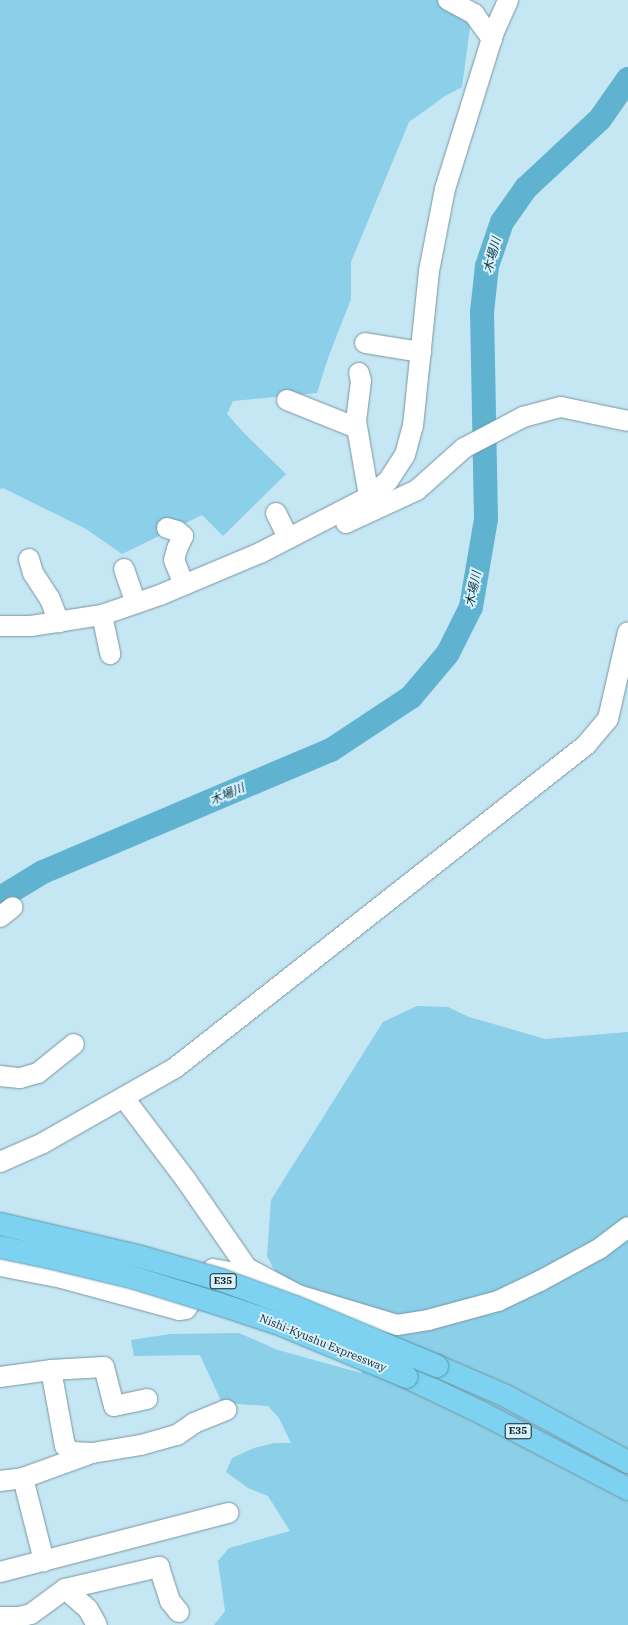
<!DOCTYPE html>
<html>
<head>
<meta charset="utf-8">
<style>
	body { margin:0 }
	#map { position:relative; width:628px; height:1625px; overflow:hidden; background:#c5e6f3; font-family:"IBM Plex Serif","Noto Sans JP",serif }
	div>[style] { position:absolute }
	.green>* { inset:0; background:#8bcfe8 }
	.river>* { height:24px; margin:-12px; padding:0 12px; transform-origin:12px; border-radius:12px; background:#60b3d0 }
	.roads { filter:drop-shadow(0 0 1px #7795a1) drop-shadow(0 0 1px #7795a1) }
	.minor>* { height:20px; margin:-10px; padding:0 10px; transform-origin:10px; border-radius:10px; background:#fff }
	.highway>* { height:22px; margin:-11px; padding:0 11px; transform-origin:11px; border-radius:11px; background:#7dd2f1 }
	.bridges { filter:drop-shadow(0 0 1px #5894aa) drop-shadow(0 0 1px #5894aa) }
	.highway-bridge>* { height:22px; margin:-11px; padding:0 11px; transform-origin:11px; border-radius:11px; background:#7dd2f1 }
	span { translate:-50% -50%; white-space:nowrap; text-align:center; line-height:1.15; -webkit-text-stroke:4px #d7f2fc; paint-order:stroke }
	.shield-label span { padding:1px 3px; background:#d7f2fc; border:1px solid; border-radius:3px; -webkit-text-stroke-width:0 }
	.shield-label { font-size:10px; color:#142125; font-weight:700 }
	.street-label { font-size:11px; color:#142125 }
	.water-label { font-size:12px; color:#0b333f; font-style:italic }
</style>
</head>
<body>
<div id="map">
	<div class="green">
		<div style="clip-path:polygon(0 0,440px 0,471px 20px,462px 87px,445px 96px,409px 122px,351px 262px,351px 299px,328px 358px,317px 393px,233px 401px,227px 414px,244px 433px,286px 474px,223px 536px,202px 515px,122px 554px,86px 529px,3px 488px,0 489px)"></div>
		<div style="clip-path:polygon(417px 1006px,448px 1007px,469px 1017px,545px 1039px,628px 1032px,628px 1625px,214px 1625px,225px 1611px,218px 1561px,229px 1548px,290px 1531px,268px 1496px,248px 1488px,226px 1472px,232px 1458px,254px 1448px,274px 1443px,291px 1443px,279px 1418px,268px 1406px,222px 1403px,200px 1355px,134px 1356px,131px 1340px,170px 1334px,239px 1333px,278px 1350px,361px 1373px,390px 1320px,281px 1283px,267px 1256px,271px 1200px,383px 1022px)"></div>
	</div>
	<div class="river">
		<div style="left:0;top:898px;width:50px;rotate:-31.2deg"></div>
		<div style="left:43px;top:872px;width:313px;rotate:-23deg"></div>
		<div style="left:331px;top:750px;width:96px;rotate:-33.5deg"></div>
		<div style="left:411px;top:697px;width:57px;rotate:-49.9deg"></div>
		<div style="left:448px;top:653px;width:51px;rotate:-63.4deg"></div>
		<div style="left:471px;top:607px;width:89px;rotate:-80.3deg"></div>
		<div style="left:486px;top:519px;width:207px;rotate:-91.1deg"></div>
		<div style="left:482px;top:312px;width:46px;rotate:-83.8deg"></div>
		<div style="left:487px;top:266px;width:46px;rotate:-71.2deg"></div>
		<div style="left:502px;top:222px;width:42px;rotate:-54.8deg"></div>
		<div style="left:526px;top:188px;width:101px;rotate:-43deg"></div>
		<div style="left:600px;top:119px;width:49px;rotate:-55deg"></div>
	</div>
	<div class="roads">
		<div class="minor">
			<div style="left:448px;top:0;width:30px;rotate:28deg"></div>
			<div style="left:474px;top:14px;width:31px;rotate:54deg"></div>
			<div style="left:365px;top:343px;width:57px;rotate:9.1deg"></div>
			<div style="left:359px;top:373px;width:8px;rotate:76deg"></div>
			<div style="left:361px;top:381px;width:40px;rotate:97.1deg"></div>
			<div style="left:356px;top:421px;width:76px;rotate:80.2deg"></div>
			<div style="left:287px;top:400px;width:75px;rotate:21.8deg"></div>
			<div style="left:276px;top:513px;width:28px;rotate:64deg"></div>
			<div style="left:346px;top:523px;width:78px;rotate:-24.9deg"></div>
			<div style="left:417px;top:490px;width:63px;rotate:-41.8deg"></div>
			<div style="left:464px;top:448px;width:67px;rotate:-27.7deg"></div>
			<div style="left:523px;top:417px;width:39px;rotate:-15deg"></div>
			<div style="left:561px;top:407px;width:68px;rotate:11.8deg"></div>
			<div style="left:167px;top:528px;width:10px;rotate:17deg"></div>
			<div style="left:177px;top:531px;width:8px;rotate:40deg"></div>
			<div style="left:183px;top:536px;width:14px;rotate:115deg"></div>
			<div style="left:177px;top:549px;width:11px;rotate:105deg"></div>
			<div style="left:174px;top:560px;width:27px;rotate:68deg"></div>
			<div style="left:29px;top:559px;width:15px;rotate:74deg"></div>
			<div style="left:33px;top:573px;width:31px;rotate:57deg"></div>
			<div style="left:50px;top:599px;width:25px;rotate:69deg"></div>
			<div style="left:124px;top:569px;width:36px;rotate:71deg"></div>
			<div style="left:102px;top:615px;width:40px;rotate:78deg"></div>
			<div style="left:0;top:626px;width:31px"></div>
			<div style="left:31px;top:626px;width:72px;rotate:-8.8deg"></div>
			<div style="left:102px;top:615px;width:61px;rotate:-19deg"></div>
			<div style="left:160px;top:595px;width:108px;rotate:-22.8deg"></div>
			<div style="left:260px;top:553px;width:116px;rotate:-27.2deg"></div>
			<div style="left:363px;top:500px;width:31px;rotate:-37deg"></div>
			<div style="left:388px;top:481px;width:31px;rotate:-57deg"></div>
			<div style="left:405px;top:455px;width:30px;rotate:-75deg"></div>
			<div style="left:413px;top:426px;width:156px;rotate:-84.1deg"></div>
			<div style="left:429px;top:271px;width:84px;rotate:-79deg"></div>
			<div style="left:445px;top:189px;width:164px;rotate:-72.7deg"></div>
			<div style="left:494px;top:32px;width:35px;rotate:-66deg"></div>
			<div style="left:0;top:917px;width:16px;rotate:-38deg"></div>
			<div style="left:0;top:1076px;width:20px;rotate:6deg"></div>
			<div style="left:20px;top:1078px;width:19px;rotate:-16deg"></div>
			<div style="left:38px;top:1073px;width:46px;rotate:-38.9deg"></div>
			<div style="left:124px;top:1098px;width:103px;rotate:52.9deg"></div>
			<div style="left:186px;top:1180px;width:107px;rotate:55.3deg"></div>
			<div style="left:247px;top:1268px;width:58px;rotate:27.9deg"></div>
			<div style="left:298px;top:1295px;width:103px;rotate:16.9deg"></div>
			<div style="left:397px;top:1325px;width:31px;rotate:-9deg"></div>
			<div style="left:428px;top:1320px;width:73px;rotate:-15.2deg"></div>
			<div style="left:498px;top:1301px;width:47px;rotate:-25.5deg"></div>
			<div style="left:540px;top:1281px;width:67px;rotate:-28.5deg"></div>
			<div style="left:599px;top:1249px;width:36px;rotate:-37deg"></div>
			<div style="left:0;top:1162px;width:47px;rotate:-23.8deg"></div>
			<div style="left:43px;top:1143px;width:152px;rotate:-29.6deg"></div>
			<div style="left:175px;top:1068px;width:523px;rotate:-38.16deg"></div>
			<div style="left:586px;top:745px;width:34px;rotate:-50deg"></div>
			<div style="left:608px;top:719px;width:89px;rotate:-77.1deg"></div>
			<div style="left:0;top:1266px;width:63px;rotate:11deg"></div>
			<div style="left:62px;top:1278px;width:121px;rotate:15.3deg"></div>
			<div style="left:179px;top:1310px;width:7px;rotate:-8deg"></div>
			<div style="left:186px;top:1309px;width:48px;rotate:-56deg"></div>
			<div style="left:213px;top:1269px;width:23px;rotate:10deg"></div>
			<div style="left:236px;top:1273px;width:20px"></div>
			<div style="left:51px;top:1370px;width:53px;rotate:-3.2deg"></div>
			<div style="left:104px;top:1367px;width:40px;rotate:75.6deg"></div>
			<div style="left:114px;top:1406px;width:34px;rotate:-12deg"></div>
			<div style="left:0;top:1377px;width:51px;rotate:-7.8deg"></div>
			<div style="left:51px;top:1370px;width:77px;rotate:79.6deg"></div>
			<div style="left:65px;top:1446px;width:9px;rotate:41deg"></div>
			<div style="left:72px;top:1452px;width:20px;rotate:3deg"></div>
			<div style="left:23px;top:1478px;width:86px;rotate:75.8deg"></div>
			<div style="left:0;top:1481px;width:23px;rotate:-7deg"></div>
			<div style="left:23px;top:1478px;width:73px;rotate:-19.9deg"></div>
			<div style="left:92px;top:1453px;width:50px;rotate:-9.3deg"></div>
			<div style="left:141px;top:1445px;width:37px;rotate:-16deg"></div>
			<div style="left:177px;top:1435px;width:21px;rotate:-35deg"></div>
			<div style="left:194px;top:1423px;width:35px;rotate:-22deg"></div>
			<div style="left:0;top:1572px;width:236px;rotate:-14.5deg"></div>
			<div style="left:65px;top:1589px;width:30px;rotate:41deg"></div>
			<div style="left:88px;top:1609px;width:18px;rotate:61deg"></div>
			<div style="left:0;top:1617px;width:19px"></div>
			<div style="left:19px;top:1617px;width:12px;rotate:-14deg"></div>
			<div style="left:31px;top:1614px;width:42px;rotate:-36.3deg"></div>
			<div style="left:65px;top:1589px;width:97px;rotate:-13.2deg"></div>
			<div style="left:159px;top:1567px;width:36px;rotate:72deg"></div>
			<div style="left:170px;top:1601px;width:14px;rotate:51deg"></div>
		</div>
		<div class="highway">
			<div style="left:437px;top:1366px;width:73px;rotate:23.4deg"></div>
			<div style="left:504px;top:1395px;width:141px;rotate:28.4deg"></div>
			<div style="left:407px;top:1377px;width:83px;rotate:25.6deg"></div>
			<div style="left:482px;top:1413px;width:165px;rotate:27.5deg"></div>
		</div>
	</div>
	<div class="bridges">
		<div class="highway-bridge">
			<div style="left:0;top:1224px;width:142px;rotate:13.1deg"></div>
			<div style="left:138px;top:1256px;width:86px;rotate:16.1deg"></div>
			<div style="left:221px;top:1280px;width:79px;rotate:20deg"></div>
			<div style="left:295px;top:1307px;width:154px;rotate:22.6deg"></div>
			<div style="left:0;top:1247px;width:54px;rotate:11.7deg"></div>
			<div style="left:53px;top:1258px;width:84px;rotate:13.7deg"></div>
			<div style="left:135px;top:1278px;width:85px;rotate:17.2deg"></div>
			<div style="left:216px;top:1303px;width:70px;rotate:18.4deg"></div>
			<div style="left:282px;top:1325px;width:135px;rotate:22.6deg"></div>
		</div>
	</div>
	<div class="shield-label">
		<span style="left:223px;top:1281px">E35</span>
		<span style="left:518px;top:1431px">E35</span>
	</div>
	<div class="street-label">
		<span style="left:323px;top:1343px;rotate:22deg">Nishi-Kyushu Expressway</span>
	</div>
	<div class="water-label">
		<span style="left:492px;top:255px;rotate:-75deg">木場川</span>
		<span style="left:473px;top:589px;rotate:-78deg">木場川</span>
		<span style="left:227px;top:794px;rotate:-23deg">木場川</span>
	</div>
</div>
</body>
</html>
